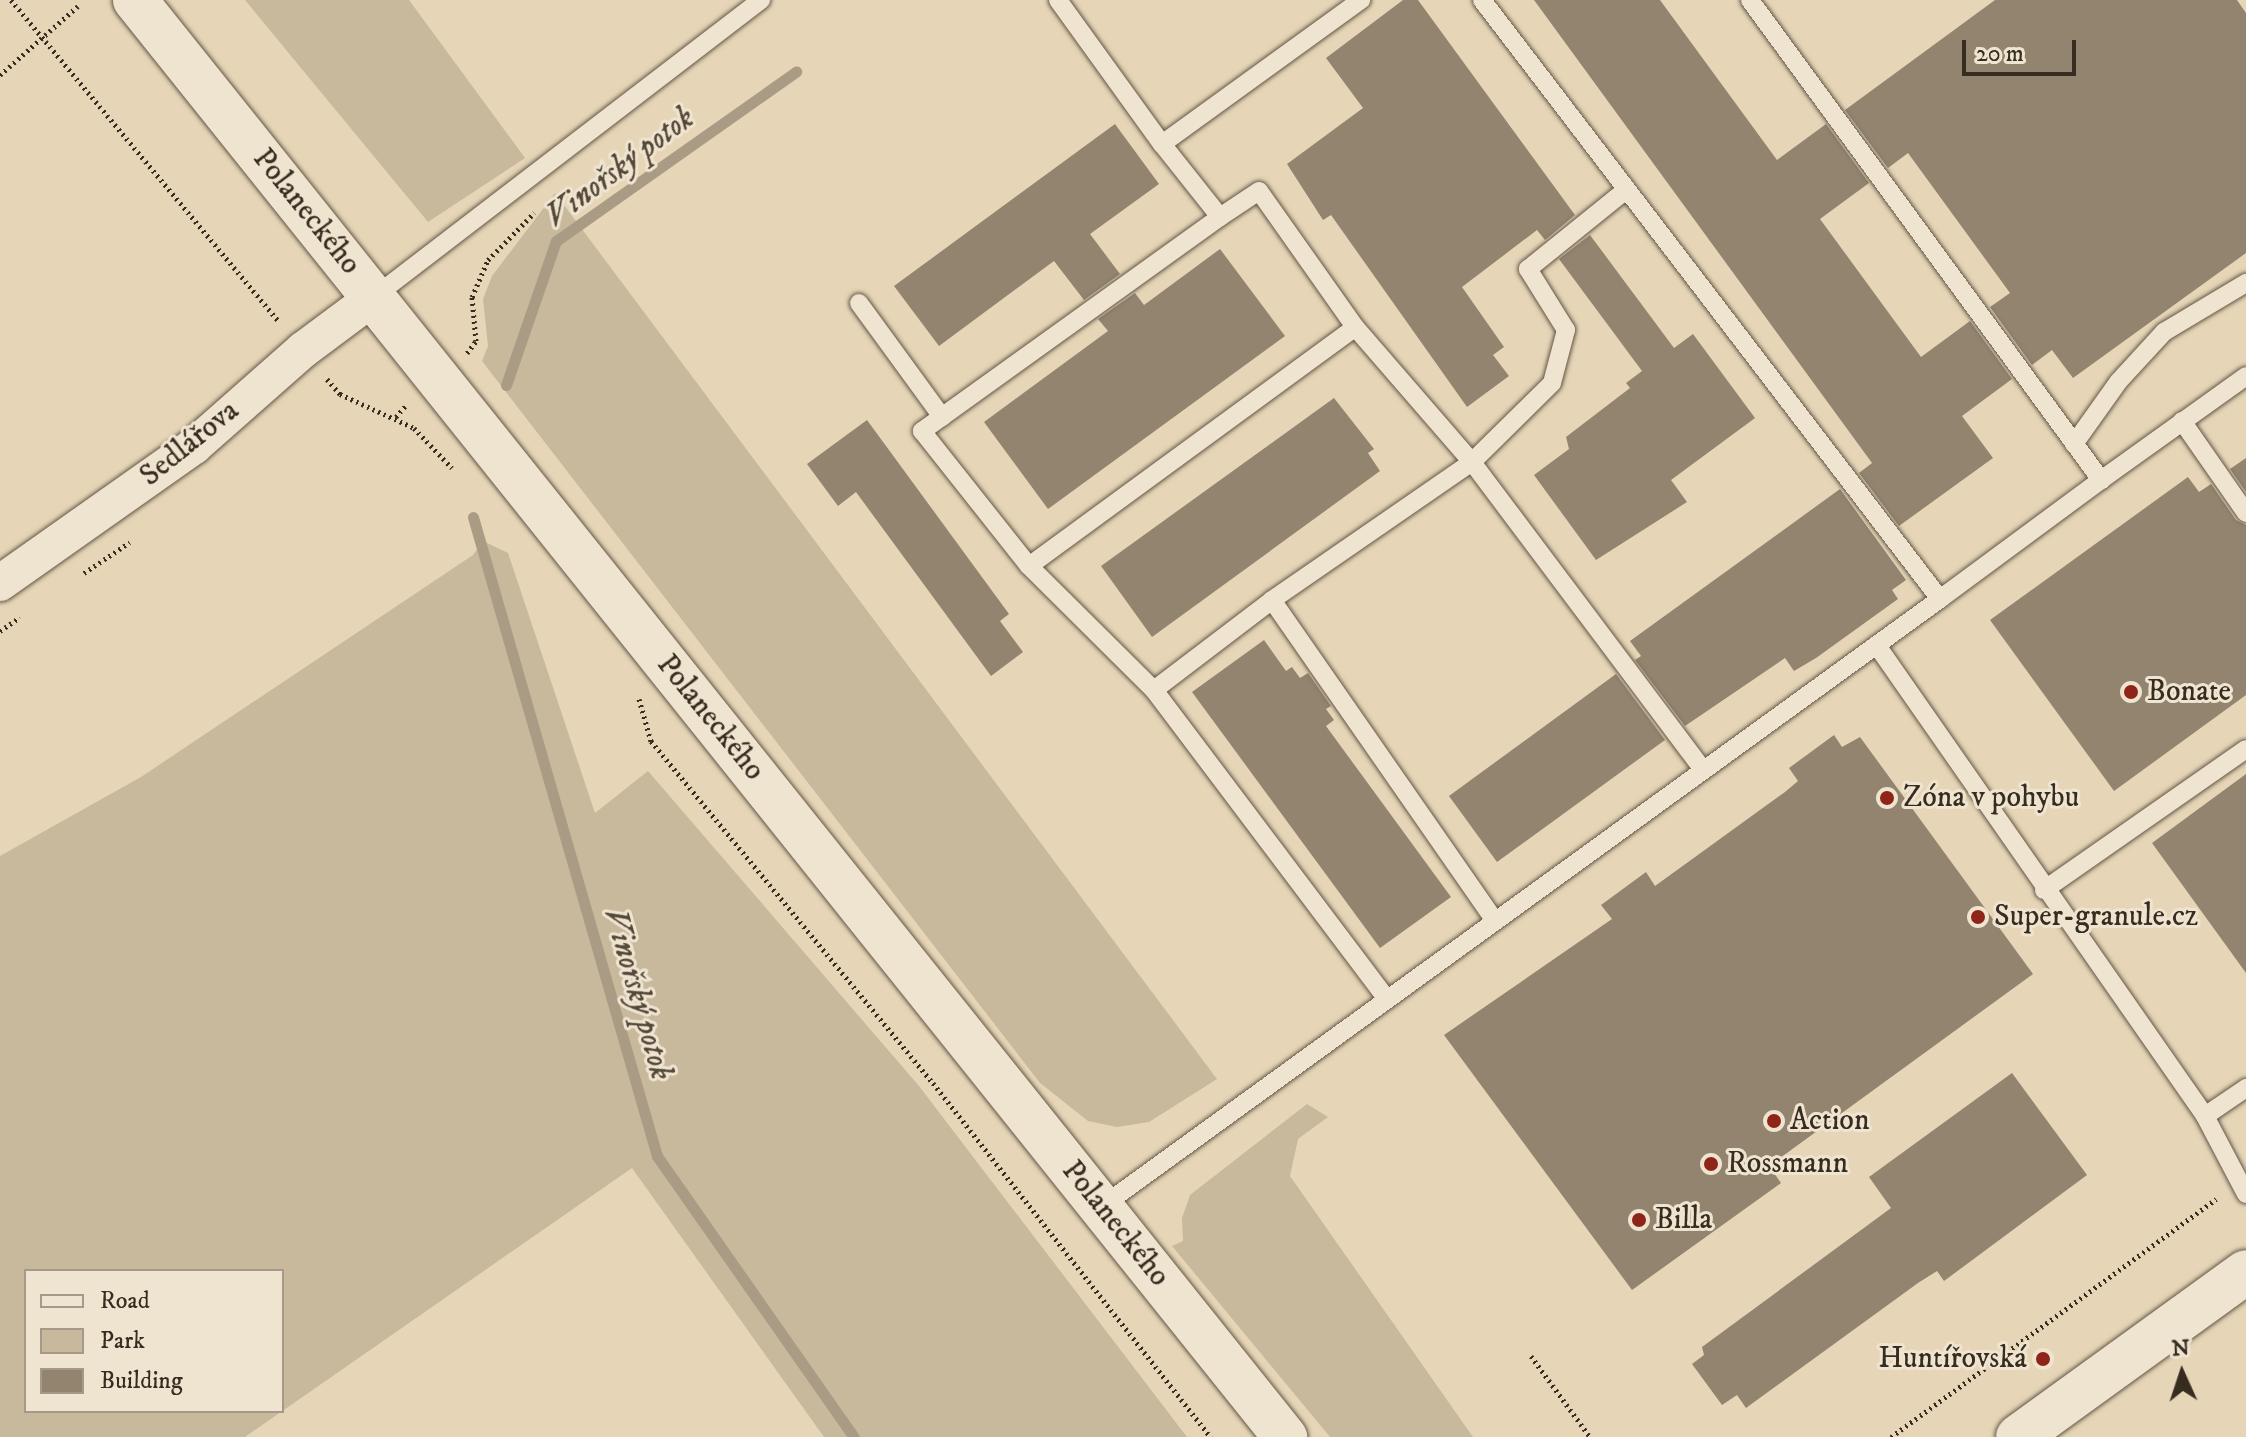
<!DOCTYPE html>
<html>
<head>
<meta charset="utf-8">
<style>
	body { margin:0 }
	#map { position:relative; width:2246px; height:1437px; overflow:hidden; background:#e6d6b7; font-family:"IM FELL DW Pica",serif }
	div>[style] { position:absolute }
	.green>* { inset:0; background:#c8b99d }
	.stream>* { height:11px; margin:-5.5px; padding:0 5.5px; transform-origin:5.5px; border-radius:5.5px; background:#aa9c84 }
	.building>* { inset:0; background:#92846f }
	.path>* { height:5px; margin-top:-2.5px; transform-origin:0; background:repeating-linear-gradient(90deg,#372c20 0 2px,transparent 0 6px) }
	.roads { filter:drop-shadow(0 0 2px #635646) drop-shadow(0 0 2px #635646) }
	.lane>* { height:18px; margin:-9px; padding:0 9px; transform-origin:9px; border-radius:9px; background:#efe4d0 }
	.street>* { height:36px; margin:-18px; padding:0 18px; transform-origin:18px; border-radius:18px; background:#efe4d0 }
	.secondary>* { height:44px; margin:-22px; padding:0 22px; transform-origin:22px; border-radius:22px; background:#efe4d0 }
	.dots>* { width:22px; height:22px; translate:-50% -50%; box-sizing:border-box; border:4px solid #efe4d0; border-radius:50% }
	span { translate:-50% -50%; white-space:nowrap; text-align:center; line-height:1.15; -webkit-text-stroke:6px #efe4d0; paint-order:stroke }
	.street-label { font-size:30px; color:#372c20 }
	.poi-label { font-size:30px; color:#372c20 }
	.left { translate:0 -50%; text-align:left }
	.right { translate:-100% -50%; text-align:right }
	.water-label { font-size:32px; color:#544839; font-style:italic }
	.legend { position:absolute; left:24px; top:1269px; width:260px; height:144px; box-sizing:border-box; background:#efe4d0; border:2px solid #a59a8a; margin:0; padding:10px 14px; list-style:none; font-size:24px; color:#372c20 }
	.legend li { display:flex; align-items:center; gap:16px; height:40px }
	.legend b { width:40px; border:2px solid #a59a8a }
	.north { position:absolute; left:2142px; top:1333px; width:80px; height:80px; -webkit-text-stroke:6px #efe4d0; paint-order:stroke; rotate:357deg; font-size:22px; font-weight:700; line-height:32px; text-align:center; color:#372c20 }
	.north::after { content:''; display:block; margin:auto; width:28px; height:36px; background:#372c20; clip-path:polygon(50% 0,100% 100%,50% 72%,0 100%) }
	.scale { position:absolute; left:1962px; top:40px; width:114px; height:36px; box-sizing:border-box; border:4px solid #372c20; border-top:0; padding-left:10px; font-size:24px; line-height:28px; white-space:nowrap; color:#372c20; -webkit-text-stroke:6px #efe4d0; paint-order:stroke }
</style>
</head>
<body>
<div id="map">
	<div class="green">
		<div style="clip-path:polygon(245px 0,409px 0,525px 158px,428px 222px)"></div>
		<div style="clip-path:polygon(555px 193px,1217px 1079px,1149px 1122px,1117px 1127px,1088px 1121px,1040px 1083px,482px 361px,488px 346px,483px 299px,492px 276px)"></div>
		<div style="clip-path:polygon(evenodd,483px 541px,508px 553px,595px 813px,648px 771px,919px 1086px,1187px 1437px,824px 1437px,632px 1168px,245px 1437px,0 1437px,0 856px,141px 777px,473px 555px,483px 541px,26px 1271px,282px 1271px,282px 1411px,26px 1411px,26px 1271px)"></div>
		<div style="clip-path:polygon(1307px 1104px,1328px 1117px,1298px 1139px,1290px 1176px,1473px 1437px,1330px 1437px,1172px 1246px,1183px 1241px,1182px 1218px,1190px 1195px)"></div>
	</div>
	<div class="stream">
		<div style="left:506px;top:385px;width:152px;rotate:-70.9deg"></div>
		<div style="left:556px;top:241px;width:294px;rotate:-35.2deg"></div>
		<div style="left:473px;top:517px;width:665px;rotate:73.94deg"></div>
		<div style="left:657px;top:1156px;width:343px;rotate:55deg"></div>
	</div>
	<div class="building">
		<div style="clip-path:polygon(1403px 0,1418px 0,1575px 215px,1545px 240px,1537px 230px,1462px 287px,1504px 347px,1493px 355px,1509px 376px,1467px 407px,1331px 215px,1323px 220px,1287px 164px,1363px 108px,1326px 58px)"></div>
		<div style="clip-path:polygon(1534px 0,1660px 0,1777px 160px,1826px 124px,1869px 183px,1820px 219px,1921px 357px,1970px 321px,2012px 379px,1962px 416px,1993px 458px,1899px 526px,1859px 473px,1872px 463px)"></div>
		<div style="clip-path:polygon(1995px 0,2237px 0,2246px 13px,2246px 253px,2073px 378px,2052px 350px,2032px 365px,1990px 307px,2010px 293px,1908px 153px,1888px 168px,1845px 110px)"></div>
		<div style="clip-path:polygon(1115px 124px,1159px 184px,1090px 234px,1120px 274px,1084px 300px,1054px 261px,939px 346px,894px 286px)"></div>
		<div style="clip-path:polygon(1590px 235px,1674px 348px,1693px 334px,1755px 418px,1671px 480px,1687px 502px,1596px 560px,1534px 475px,1569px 449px,1566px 437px,1630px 388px,1626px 383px,1642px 371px,1559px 259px)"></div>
		<div style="clip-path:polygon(1220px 249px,1285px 336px,1048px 509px,984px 422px,1108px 331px,1098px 319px,1135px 293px,1144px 305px)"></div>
		<div style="clip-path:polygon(1334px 398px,1374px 449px,1368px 453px,1380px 471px,1152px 637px,1101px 566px)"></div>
		<div style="clip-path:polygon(867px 420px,1009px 614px,1000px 621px,1023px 652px,991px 676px,856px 492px,838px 506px,807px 464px)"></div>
		<div style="clip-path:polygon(2246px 458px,2246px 492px,2230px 469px)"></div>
		<div style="clip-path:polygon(2188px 477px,2199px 492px,2211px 484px,2236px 520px,2246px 525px,2246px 695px,2114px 791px,1990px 620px)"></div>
		<div style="clip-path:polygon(1840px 489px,1906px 580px,1892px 590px,1898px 599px,1816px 658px,1794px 671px,1785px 658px,1685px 726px,1635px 660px,1641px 656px,1630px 641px)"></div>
		<div style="clip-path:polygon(1264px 640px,1286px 671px,1292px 667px,1300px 678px,1308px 673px,1331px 706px,1326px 709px,1334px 720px,1326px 726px,1451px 897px,1380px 948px,1192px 692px)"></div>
		<div style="clip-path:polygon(1616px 674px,1665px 740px,1497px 862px,1449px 796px)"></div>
		<div style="clip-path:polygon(1834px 735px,1842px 747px,1860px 737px,2033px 974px,1769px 1166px,1781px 1183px,1632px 1290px,1444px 1035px,1612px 919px,1601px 905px,1646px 872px,1655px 886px,1785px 792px,1798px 781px,1789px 768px)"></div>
		<div style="clip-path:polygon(2246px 774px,2246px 973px,2152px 843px)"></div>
		<div style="clip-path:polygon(2012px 1073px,2087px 1175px,1944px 1281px,1937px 1271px,1918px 1283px,1746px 1408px,1737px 1395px,1722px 1405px,1692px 1364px,1704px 1355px,1702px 1347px,1891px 1208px,1869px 1177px)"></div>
	</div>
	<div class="path">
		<div style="left:11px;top:0;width:419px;rotate:50.2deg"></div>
		<div style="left:0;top:75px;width:104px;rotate:-41.5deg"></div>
		<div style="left:467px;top:353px;width:15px;rotate:-53deg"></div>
		<div style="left:476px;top:341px;width:44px;rotate:-95.2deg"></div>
		<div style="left:472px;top:297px;width:40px;rotate:-66.6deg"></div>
		<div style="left:488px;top:260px;width:66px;rotate:-45.6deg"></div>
		<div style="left:327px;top:379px;width:20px;rotate:49deg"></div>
		<div style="left:340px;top:394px;width:81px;rotate:24.7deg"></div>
		<div style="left:414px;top:428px;width:55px;rotate:46.5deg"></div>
		<div style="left:396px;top:417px;width:16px;rotate:-50deg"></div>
		<div style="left:84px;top:573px;width:55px;rotate:-34deg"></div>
		<div style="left:0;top:631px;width:24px;rotate:-35deg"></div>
		<div style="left:639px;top:699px;width:44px;rotate:74.1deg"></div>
		<div style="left:651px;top:741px;width:443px;rotate:50.5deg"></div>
		<div style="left:933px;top:1083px;width:450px;rotate:51.9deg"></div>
		<div style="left:1531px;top:1356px;width:100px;rotate:53.9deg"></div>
		<div style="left:1891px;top:1437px;width:403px;rotate:-36.2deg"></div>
	</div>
	<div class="roads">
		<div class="lane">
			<div style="left:1058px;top:0;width:178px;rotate:54.2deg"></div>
			<div style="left:1162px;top:144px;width:246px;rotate:-35.9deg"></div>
			<div style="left:1482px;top:0;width:754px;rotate:52.6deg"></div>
			<div style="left:1940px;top:599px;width:200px;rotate:-36.5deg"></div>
			<div style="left:1750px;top:0;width:595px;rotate:53.82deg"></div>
			<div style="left:2101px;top:480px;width:178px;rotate:-35.6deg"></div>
			<div style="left:1162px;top:144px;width:93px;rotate:51.5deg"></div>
			<div style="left:1220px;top:217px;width:367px;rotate:144.3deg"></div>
			<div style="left:922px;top:431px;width:172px;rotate:51.6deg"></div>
			<div style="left:1029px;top:566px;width:404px;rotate:-36.2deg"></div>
			<div style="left:1355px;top:327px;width:166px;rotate:-125.2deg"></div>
			<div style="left:1259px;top:191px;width:47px;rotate:146.3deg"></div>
			<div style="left:374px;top:297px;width:488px;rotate:-37.5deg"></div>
			<div style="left:859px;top:303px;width:141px;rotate:53.9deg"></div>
			<div style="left:1355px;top:327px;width:179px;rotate:49.1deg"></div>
			<div style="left:1472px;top:462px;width:112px;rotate:-44.6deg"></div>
			<div style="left:1552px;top:383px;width:55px;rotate:-75.2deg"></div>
			<div style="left:1566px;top:330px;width:72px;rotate:-121.9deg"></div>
			<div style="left:1528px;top:269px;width:126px;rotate:-38.9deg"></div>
			<div style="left:2182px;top:421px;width:112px;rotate:55.2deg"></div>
			<div style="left:2074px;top:444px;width:77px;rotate:-54.5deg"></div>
			<div style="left:2119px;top:381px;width:67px;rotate:-47.4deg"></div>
			<div style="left:2164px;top:332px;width:96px;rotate:-30.9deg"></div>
			<div style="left:1029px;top:566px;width:176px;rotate:44.8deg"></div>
			<div style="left:1154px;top:690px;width:386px;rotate:53deg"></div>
			<div style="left:1272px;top:600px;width:391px;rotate:55.2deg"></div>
			<div style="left:1878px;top:647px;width:572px;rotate:55.11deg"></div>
			<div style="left:2205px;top:1116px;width:88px;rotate:62.3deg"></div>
			<div style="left:1154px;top:690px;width:148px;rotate:-37.3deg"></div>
			<div style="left:1272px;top:600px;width:243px;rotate:-34.6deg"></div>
			<div style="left:1472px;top:462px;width:385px;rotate:53.1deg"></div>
			<div style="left:2044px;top:890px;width:246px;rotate:-34.9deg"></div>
			<div style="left:2205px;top:1116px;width:50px;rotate:-34.3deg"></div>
			<div style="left:1101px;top:1207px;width:1036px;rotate:-35.93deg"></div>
		</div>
		<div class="street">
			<div style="left:0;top:583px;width:237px;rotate:-35.2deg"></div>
			<div style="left:194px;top:446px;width:145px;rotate:-41.4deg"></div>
			<div style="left:303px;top:350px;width:89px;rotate:-36.7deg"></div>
		</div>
		<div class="secondary">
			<div style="left:135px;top:0;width:1841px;rotate:51.33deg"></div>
			<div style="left:2018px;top:1437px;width:281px;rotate:-35.9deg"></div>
		</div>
	</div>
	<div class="dots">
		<div style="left:2131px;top:692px;background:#8f2418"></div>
		<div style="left:1887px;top:798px;background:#8f2418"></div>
		<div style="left:1978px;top:917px;background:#8f2418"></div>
		<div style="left:1774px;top:1121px;background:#8f2418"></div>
		<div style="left:1711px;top:1164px;background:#8f2418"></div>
		<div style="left:1639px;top:1220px;background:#8f2418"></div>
		<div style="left:2043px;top:1359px;background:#8f2418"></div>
	</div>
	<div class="street-label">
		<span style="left:306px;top:212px;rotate:51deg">Polaneckého</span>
		<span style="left:190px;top:444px;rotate:-39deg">Sedlářova</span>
		<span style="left:710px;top:718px;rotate:51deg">Polaneckého</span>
		<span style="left:1115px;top:1224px;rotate:51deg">Polaneckého</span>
	</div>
	<div class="poi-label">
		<span class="left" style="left:2147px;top:692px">Bonate</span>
		<span class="left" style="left:1903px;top:798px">Zóna v pohybu</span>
		<span class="left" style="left:1994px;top:917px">Super-granule.cz</span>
		<span class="left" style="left:1790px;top:1121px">Action</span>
		<span class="left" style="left:1727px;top:1164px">Rossmann</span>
		<span class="left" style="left:1655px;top:1220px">Billa</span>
		<span class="right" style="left:2027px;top:1359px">Huntířovská</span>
	</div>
	<div class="water-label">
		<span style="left:620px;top:168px;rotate:-37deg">Vinořský potok</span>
		<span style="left:637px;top:994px;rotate:74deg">Vinořský potok</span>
	</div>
	<ul class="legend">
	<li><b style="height:10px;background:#efe4d0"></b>Road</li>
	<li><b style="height:22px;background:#c8b99d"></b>Park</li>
	<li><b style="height:22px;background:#92846f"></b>Building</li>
	</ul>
	<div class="north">N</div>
	<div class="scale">20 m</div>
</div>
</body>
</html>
